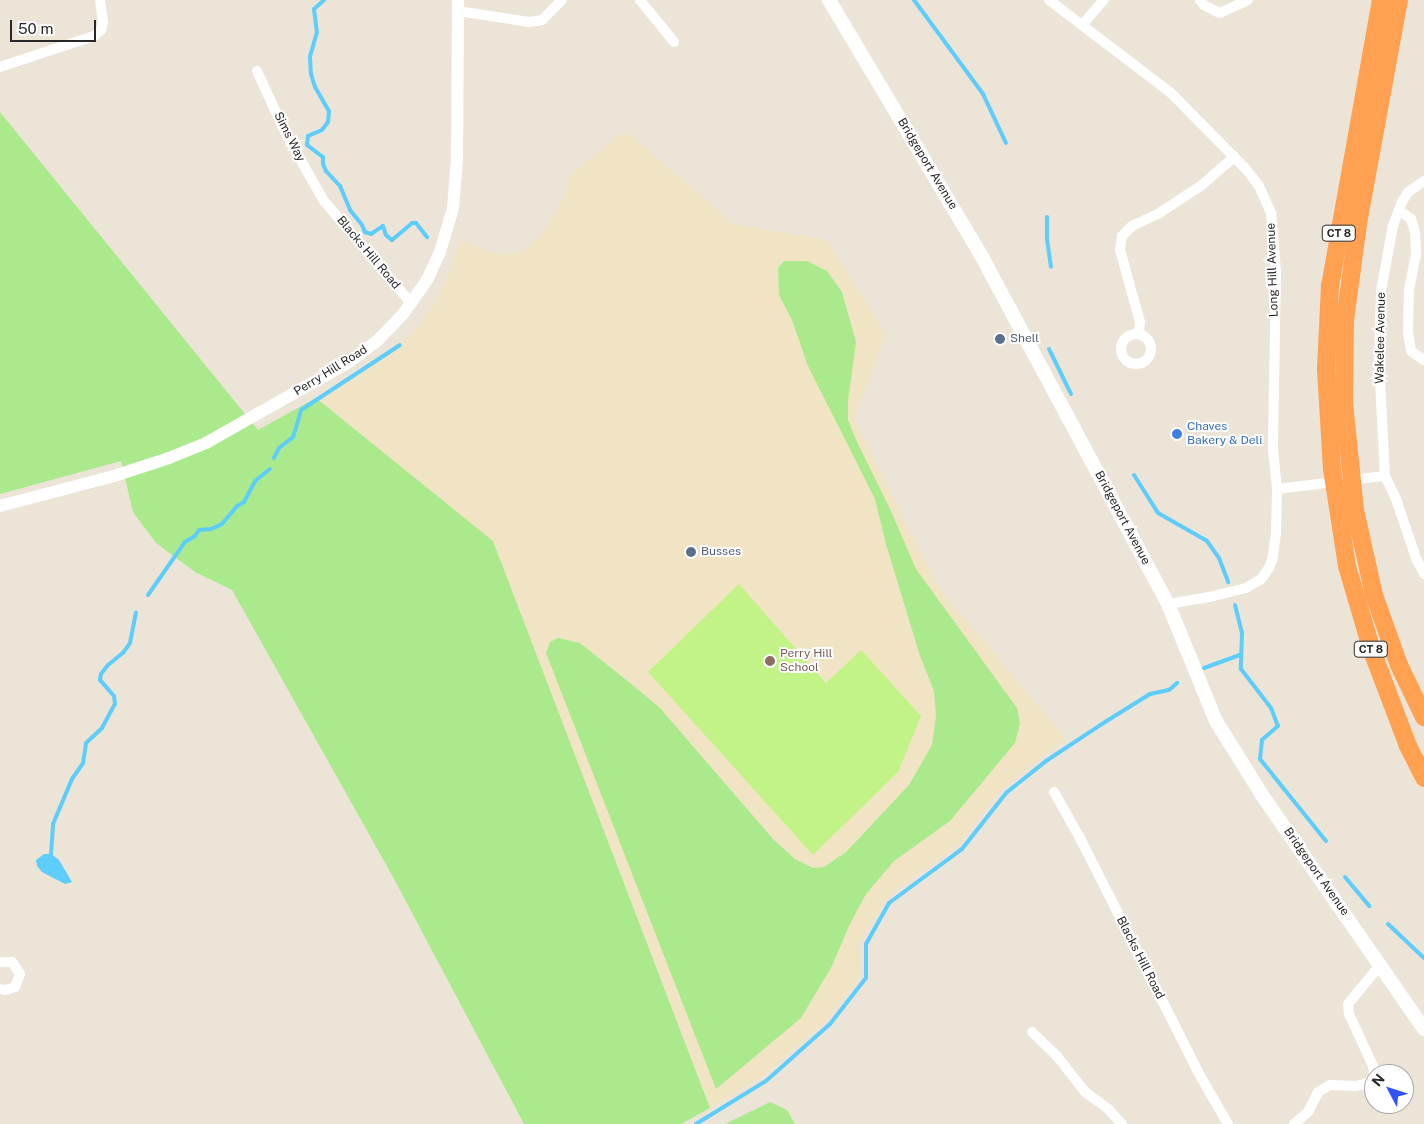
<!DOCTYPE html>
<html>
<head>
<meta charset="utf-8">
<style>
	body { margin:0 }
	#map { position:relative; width:1424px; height:1124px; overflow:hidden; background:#ede4d8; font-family:"Public Sans",sans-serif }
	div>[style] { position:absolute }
	.education>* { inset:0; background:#f1e4c4 }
	.green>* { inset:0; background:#aaea8d }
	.pitch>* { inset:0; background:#c2f387 }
	.water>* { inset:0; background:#5dcdfc }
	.stream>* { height:4px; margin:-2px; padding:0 2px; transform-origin:2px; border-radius:2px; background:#5dcdfc }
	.minor>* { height:10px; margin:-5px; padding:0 5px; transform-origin:5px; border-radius:5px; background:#fff }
	.minor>.ring { margin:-5px; padding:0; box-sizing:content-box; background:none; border:10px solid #fff; border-radius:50% }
	.tertiary>* { height:12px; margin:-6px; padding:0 6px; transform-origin:6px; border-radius:6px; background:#fff }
	.secondary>* { height:14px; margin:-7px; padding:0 7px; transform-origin:7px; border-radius:7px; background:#fff }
	.motorway>* { height:18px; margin:-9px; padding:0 9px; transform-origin:9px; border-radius:9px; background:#ffa150 }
	.dots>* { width:14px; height:14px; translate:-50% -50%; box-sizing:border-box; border:2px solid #fff; border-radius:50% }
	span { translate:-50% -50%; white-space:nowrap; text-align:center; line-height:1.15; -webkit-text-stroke:4px #fff; paint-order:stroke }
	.shield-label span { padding:1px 4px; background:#fff; border:1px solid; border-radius:4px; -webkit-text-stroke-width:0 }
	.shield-label { font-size:11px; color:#282828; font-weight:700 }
	.street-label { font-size:12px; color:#282828 }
	.service-label { font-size:12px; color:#4e5e75 }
	.left { translate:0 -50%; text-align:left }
	.shop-label { font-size:12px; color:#366cbe }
	.education-label { font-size:12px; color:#785e54 }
	.north { position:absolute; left:1364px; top:1064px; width:50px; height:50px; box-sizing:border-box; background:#fff; border:1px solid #a9a9a9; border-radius:50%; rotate:310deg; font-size:14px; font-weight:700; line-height:20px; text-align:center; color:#282828 }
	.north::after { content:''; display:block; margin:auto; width:18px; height:22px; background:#3252ff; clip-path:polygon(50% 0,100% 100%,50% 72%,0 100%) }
	.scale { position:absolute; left:10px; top:20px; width:86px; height:22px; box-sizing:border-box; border:2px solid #282828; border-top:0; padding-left:6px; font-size:15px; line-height:18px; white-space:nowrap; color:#282828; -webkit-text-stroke:4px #fff; paint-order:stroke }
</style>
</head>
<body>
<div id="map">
	<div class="education">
		<div style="clip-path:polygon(628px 133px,734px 224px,827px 240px,886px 335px,854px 419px,937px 585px,1065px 738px,1003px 788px,958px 845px,890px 895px,860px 941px,861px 976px,826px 1021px,763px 1076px,710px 1108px,493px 541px,316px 398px,388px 353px,414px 331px,434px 305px,446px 282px,461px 241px,502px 255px,522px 251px,539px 237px,565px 196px,571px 175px,617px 135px)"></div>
	</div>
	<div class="green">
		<div style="clip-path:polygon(0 112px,258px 430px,316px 398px,493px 541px,710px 1108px,681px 1124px,524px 1124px,393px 877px,232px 590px,195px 572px,156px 543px,133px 512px,121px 461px,0 494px)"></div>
		<div style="clip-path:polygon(784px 261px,807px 261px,827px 271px,842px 292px,856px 342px,848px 401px,848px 420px,857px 442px,890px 509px,916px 569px,1017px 708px,1020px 723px,1015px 743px,950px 821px,894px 861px,866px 894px,849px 926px,832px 966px,801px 1018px,716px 1089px,546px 653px,550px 642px,558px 638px,580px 643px,635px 687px,660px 708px,773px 839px,795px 859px,813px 868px,824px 867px,846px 852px,909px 785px,932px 745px,936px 716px,934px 691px,920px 656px,886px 544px,875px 499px,808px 366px,792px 320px,779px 295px,778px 268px)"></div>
		<div style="clip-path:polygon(770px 1102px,787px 1110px,795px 1124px,725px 1124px)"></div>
	</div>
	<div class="pitch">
		<div style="clip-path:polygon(739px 584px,826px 683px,861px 650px,921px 716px,898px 772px,813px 855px,648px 672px)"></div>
	</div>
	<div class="water">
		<div style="clip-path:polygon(44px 854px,51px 854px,59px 860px,72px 882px,65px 884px,42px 872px,37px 866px,36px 860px)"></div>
	</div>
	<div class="stream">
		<div style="left:324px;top:0;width:13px;rotate:138deg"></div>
		<div style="left:314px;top:9px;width:23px;rotate:83deg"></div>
		<div style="left:317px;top:32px;width:26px;rotate:106deg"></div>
		<div style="left:310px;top:57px;width:17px;rotate:87deg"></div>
		<div style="left:311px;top:74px;width:14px;rotate:73deg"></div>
		<div style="left:315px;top:87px;width:28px;rotate:60deg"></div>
		<div style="left:329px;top:111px;width:11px;rotate:95deg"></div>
		<div style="left:328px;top:122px;width:10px;rotate:127deg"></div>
		<div style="left:322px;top:130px;width:15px;rotate:157deg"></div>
		<div style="left:308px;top:136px;width:9px;rotate:96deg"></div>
		<div style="left:307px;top:145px;width:20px;rotate:37deg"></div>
		<div style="left:323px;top:157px;width:7px;rotate:90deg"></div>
		<div style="left:323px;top:164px;width:8px;rotate:67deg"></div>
		<div style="left:326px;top:171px;width:21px;rotate:47deg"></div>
		<div style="left:340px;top:186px;width:26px;rotate:67deg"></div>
		<div style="left:350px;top:210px;width:19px;rotate:51deg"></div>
		<div style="left:362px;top:225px;width:8px;rotate:67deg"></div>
		<div style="left:365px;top:232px;width:6px;rotate:18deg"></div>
		<div style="left:371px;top:234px;width:14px;rotate:-34deg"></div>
		<div style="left:383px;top:226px;width:9px;rotate:72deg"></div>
		<div style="left:386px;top:235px;width:8px;rotate:40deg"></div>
		<div style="left:392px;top:240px;width:26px;rotate:-40deg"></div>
		<div style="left:412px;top:223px;width:4px"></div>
		<div style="left:416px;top:223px;width:18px;rotate:52deg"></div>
		<div style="left:914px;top:0;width:117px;rotate:53.7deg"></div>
		<div style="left:983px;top:94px;width:54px;rotate:64.9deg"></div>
		<div style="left:1047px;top:217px;width:22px;rotate:90deg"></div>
		<div style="left:1047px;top:239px;width:28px;rotate:82deg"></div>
		<div style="left:1049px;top:349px;width:50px;rotate:63.9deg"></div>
		<div style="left:274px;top:458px;width:11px;rotate:-63deg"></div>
		<div style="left:279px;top:448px;width:18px;rotate:-38deg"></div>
		<div style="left:293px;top:437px;width:28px;rotate:-73deg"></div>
		<div style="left:301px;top:410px;width:118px;rotate:-33.3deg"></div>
		<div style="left:1134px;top:475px;width:45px;rotate:57.7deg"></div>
		<div style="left:1158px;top:513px;width:56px;rotate:29.7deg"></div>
		<div style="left:1207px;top:541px;width:21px;rotate:55deg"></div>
		<div style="left:1219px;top:558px;width:26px;rotate:69deg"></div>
		<div style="left:148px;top:595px;width:65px;rotate:-55.1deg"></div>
		<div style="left:185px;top:542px;width:12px;rotate:-31deg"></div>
		<div style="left:195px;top:536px;width:7px;rotate:-56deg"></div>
		<div style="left:199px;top:530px;width:12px;rotate:-5deg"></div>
		<div style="left:211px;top:529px;width:12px;rotate:-24deg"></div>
		<div style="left:222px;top:524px;width:23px;rotate:-50deg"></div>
		<div style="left:237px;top:506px;width:8px;rotate:-30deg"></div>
		<div style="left:244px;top:502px;width:24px;rotate:-62deg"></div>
		<div style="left:255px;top:481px;width:19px;rotate:-39deg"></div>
		<div style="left:1235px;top:605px;width:29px;rotate:76deg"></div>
		<div style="left:1242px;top:633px;width:36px;rotate:92deg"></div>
		<div style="left:1241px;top:669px;width:49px;rotate:52.4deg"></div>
		<div style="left:1271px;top:708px;width:19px;rotate:69deg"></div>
		<div style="left:1278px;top:726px;width:21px;rotate:139deg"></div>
		<div style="left:1262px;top:740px;width:19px;rotate:96deg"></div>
		<div style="left:1260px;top:759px;width:105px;rotate:51.2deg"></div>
		<div style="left:1204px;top:668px;width:38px;rotate:-20deg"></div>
		<div style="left:51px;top:854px;width:30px;rotate:-86deg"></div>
		<div style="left:53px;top:824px;width:49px;rotate:-67.1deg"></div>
		<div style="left:72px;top:779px;width:19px;rotate:-55deg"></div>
		<div style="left:83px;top:763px;width:20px;rotate:-81deg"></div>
		<div style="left:86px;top:743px;width:22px;rotate:-43deg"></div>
		<div style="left:102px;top:728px;width:27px;rotate:-62deg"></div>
		<div style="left:115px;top:704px;width:8px;rotate:-97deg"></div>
		<div style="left:114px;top:696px;width:21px;rotate:-131deg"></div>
		<div style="left:100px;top:680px;width:6px;rotate:-81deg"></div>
		<div style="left:101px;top:674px;width:11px;rotate:-52deg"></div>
		<div style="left:108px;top:665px;width:19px;rotate:-39deg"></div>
		<div style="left:123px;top:653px;width:12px;rotate:-55deg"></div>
		<div style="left:130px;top:643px;width:31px;rotate:-79deg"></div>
		<div style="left:1345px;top:877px;width:38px;rotate:50deg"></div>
		<div style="left:1388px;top:924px;width:50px;rotate:43.4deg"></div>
		<div style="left:696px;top:1124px;width:82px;rotate:-31.6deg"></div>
		<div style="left:766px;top:1081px;width:86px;rotate:-41.7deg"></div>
		<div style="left:830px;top:1024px;width:58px;rotate:-52deg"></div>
		<div style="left:866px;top:978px;width:34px;rotate:-90deg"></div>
		<div style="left:866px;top:944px;width:47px;rotate:-60.7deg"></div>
		<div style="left:889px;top:903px;width:91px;rotate:-36.5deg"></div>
		<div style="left:962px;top:849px;width:71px;rotate:-51.8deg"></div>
		<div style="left:1006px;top:793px;width:51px;rotate:-38.7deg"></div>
		<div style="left:1046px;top:761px;width:71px;rotate:-33.5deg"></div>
		<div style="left:1105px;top:722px;width:53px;rotate:-31.9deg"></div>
		<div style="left:1150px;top:694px;width:19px;rotate:-12deg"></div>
		<div style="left:1169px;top:690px;width:11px;rotate:-41deg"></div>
	</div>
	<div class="minor">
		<div style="left:640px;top:0;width:54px;rotate:51deg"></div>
		<div style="left:1049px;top:0;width:153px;rotate:37.3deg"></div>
		<div style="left:1171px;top:93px;width:105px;rotate:45.4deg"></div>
		<div style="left:1245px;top:168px;width:23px;rotate:52deg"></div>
		<div style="left:1259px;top:186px;width:30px;rotate:66deg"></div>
		<div style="left:1271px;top:213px;width:58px;rotate:85.1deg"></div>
		<div style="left:1276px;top:271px;width:178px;rotate:91deg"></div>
		<div style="left:1273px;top:449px;width:40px;rotate:84.3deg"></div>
		<div style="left:1277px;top:489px;width:44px;rotate:91.3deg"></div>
		<div style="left:1276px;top:533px;width:27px;rotate:98deg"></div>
		<div style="left:1272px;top:560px;width:9px;rotate:111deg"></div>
		<div style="left:1269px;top:568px;width:14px;rotate:126deg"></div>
		<div style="left:1261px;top:579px;width:17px;rotate:149deg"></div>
		<div style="left:1246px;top:588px;width:38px;rotate:166deg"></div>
		<div style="left:1209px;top:597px;width:42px;rotate:170.3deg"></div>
		<div style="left:1200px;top:0;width:6px;rotate:51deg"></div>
		<div style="left:1204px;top:5px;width:18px;rotate:27deg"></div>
		<div style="left:1220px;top:13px;width:31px;rotate:-25deg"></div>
		<div style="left:458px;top:11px;width:72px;rotate:8.8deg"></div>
		<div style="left:529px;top:22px;width:13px;rotate:-9deg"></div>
		<div style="left:542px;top:20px;width:28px;rotate:-45deg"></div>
		<div style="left:1082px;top:25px;width:33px;rotate:-49deg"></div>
		<div style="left:0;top:67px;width:99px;rotate:-18.3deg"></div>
		<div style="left:94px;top:36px;width:9px;rotate:-41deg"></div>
		<div style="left:101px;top:30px;width:8px;rotate:-76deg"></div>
		<div style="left:103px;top:22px;width:22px;rotate:-98deg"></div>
		<div style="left:257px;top:71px;width:72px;rotate:65.2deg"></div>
		<div style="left:287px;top:136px;width:75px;rotate:60.4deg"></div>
		<div style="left:324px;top:201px;width:135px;rotate:49.5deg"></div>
		<div style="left:1424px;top:181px;width:19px;rotate:145deg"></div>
		<div style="left:1408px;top:192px;width:12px;rotate:121deg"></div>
		<div style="left:1402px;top:202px;width:25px;rotate:111deg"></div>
		<div style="left:1393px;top:225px;width:67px;rotate:100.3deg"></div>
		<div style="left:1381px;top:291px;width:71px;rotate:91.6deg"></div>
		<div style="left:1379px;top:362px;width:114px;rotate:87deg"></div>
		<div style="left:1385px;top:476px;width:25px;rotate:64deg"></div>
		<div style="left:1396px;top:499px;width:62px;rotate:71.3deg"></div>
		<div style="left:1416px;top:558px;width:18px;rotate:63deg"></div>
		<div style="left:1399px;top:210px;width:15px;rotate:37deg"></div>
		<div style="left:1411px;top:219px;width:14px;rotate:73deg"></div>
		<div style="left:1415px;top:232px;width:22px;rotate:87deg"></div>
		<div style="left:1416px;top:254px;width:36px;rotate:101deg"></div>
		<div style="left:1409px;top:289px;width:43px;rotate:91.3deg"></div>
		<div style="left:1408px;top:332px;width:19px;rotate:81deg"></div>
		<div style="left:1411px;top:351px;width:16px;rotate:35deg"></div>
		<div style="left:1139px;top:333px;width:11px;rotate:-85deg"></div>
		<div style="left:1140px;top:322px;width:75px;rotate:-105.5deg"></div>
		<div style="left:1120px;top:250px;width:14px;rotate:-82deg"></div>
		<div style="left:1122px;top:236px;width:14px;rotate:-45deg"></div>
		<div style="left:1132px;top:226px;width:29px;rotate:-25deg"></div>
		<div style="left:1158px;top:214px;width:53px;rotate:-33.4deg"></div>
		<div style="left:1202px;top:185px;width:43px;rotate:-41.2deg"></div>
		<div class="ring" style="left:1121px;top:334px;width:20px;height:20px"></div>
		<div style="left:1277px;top:489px;width:109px;rotate:-6.9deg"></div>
		<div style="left:1054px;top:792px;width:53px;rotate:60.5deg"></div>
		<div style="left:1080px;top:838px;width:270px;rotate:63.2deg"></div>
		<div style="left:1202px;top:1079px;width:52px;rotate:60deg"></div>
		<div style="left:0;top:962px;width:12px"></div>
		<div style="left:12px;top:962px;width:14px;rotate:56deg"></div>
		<div style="left:20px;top:974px;width:14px;rotate:111deg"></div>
		<div style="left:15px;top:987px;width:10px;rotate:163deg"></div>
		<div style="left:5px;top:990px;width:5px;rotate:-169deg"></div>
		<div style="left:1032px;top:1032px;width:35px;rotate:44deg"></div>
		<div style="left:1057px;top:1056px;width:46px;rotate:52.1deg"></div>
		<div style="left:1085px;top:1092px;width:29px;rotate:36deg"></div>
		<div style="left:1108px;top:1109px;width:21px;rotate:47deg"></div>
		<div style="left:1374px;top:1074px;width:8px;rotate:-97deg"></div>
		<div style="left:1373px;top:1066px;width:57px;rotate:-114.8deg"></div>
		<div style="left:1349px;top:1014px;width:10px;rotate:-96deg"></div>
		<div style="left:1348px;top:1004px;width:52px;rotate:-50.5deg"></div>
		<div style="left:1294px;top:1124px;width:18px;rotate:-41deg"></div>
		<div style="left:1308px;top:1112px;width:22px;rotate:-63deg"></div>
		<div style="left:1318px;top:1092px;width:14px;rotate:-30deg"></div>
		<div style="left:1330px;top:1085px;width:26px;rotate:2deg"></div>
		<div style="left:1356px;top:1086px;width:12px;rotate:-14deg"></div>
		<div style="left:1368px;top:1083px;width:9px;rotate:-49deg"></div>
	</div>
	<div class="tertiary">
		<div style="left:0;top:506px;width:118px;rotate:-14.7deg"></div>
		<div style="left:114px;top:476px;width:58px;rotate:-18.1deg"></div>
		<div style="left:169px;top:458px;width:40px;rotate:-22deg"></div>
		<div style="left:206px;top:443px;width:164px;rotate:-29.5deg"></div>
		<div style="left:349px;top:362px;width:36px;rotate:-37deg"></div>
		<div style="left:378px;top:340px;width:36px;rotate:-46deg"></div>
		<div style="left:403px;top:314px;width:42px;rotate:-54.8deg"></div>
		<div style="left:427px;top:280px;width:31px;rotate:-65deg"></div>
		<div style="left:440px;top:252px;width:46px;rotate:-73.5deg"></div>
		<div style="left:453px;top:208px;width:49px;rotate:-85.3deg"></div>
		<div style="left:457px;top:159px;width:159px;rotate:-89.6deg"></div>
	</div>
	<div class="secondary">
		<div style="left:829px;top:0;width:299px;rotate:59.2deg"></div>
		<div style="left:982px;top:257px;width:394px;rotate:61.8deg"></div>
		<div style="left:1168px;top:604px;width:126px;rotate:67.7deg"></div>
		<div style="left:1216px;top:721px;width:91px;rotate:58.1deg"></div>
		<div style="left:1264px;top:798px;width:281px;rotate:55.3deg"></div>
	</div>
	<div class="motorway">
		<div style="left:1381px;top:0;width:290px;rotate:100.1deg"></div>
		<div style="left:1330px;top:285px;width:84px;rotate:92.7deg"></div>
		<div style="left:1326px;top:369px;width:100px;rotate:86.6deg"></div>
		<div style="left:1332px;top:469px;width:98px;rotate:81.2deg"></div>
		<div style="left:1347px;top:566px;width:89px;rotate:73.6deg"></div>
		<div style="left:1372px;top:651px;width:102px;rotate:69.2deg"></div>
		<div style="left:1408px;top:746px;width:36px;rotate:63deg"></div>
		<div style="left:1399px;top:0;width:228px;rotate:100.4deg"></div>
		<div style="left:1358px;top:224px;width:97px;rotate:97.7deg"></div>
		<div style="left:1345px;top:320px;width:83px;rotate:90.7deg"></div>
		<div style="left:1344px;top:403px;width:108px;rotate:84.1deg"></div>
		<div style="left:1355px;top:510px;width:87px;rotate:77.4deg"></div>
		<div style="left:1374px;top:595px;width:74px;rotate:70.3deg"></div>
		<div style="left:1399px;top:665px;width:58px;rotate:64.3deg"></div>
	</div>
	<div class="dots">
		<div style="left:1000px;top:339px;background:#5c6f8a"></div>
		<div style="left:1177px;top:434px;background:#3f7fe0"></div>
		<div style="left:691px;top:552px;background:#5c6f8a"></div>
		<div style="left:770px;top:661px;background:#8d6e63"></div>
	</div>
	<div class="shield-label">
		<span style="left:1339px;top:233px">CT 8</span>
		<span style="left:1371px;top:649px">CT 8</span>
	</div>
	<div class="street-label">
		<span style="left:289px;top:137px;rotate:63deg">Sims Way</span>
		<span style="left:927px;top:164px;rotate:59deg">Bridgeport Avenue</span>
		<span style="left:368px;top:253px;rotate:50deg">Blacks Hill Road</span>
		<span style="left:1273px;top:270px;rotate:-92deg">Long Hill Avenue</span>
		<span style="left:1381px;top:338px;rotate:-89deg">Wakelee Avenue</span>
		<span style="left:331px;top:371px;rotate:-32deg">Perry Hill Road</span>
		<span style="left:1122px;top:518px;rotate:62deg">Bridgeport Avenue</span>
		<span style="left:1316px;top:872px;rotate:55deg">Bridgeport Avenue</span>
		<span style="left:1140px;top:958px;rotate:63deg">Blacks Hill Road</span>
	</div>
	<div class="service-label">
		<span class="left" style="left:1010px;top:339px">Shell</span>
		<span class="left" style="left:701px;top:552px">Busses</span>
	</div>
	<div class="shop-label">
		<span class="left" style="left:1187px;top:434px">Chaves<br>Bakery &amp; Deli</span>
	</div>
	<div class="education-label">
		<span class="left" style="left:780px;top:661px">Perry Hill<br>School</span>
	</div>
	<div class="north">N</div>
	<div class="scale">50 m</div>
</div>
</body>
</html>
